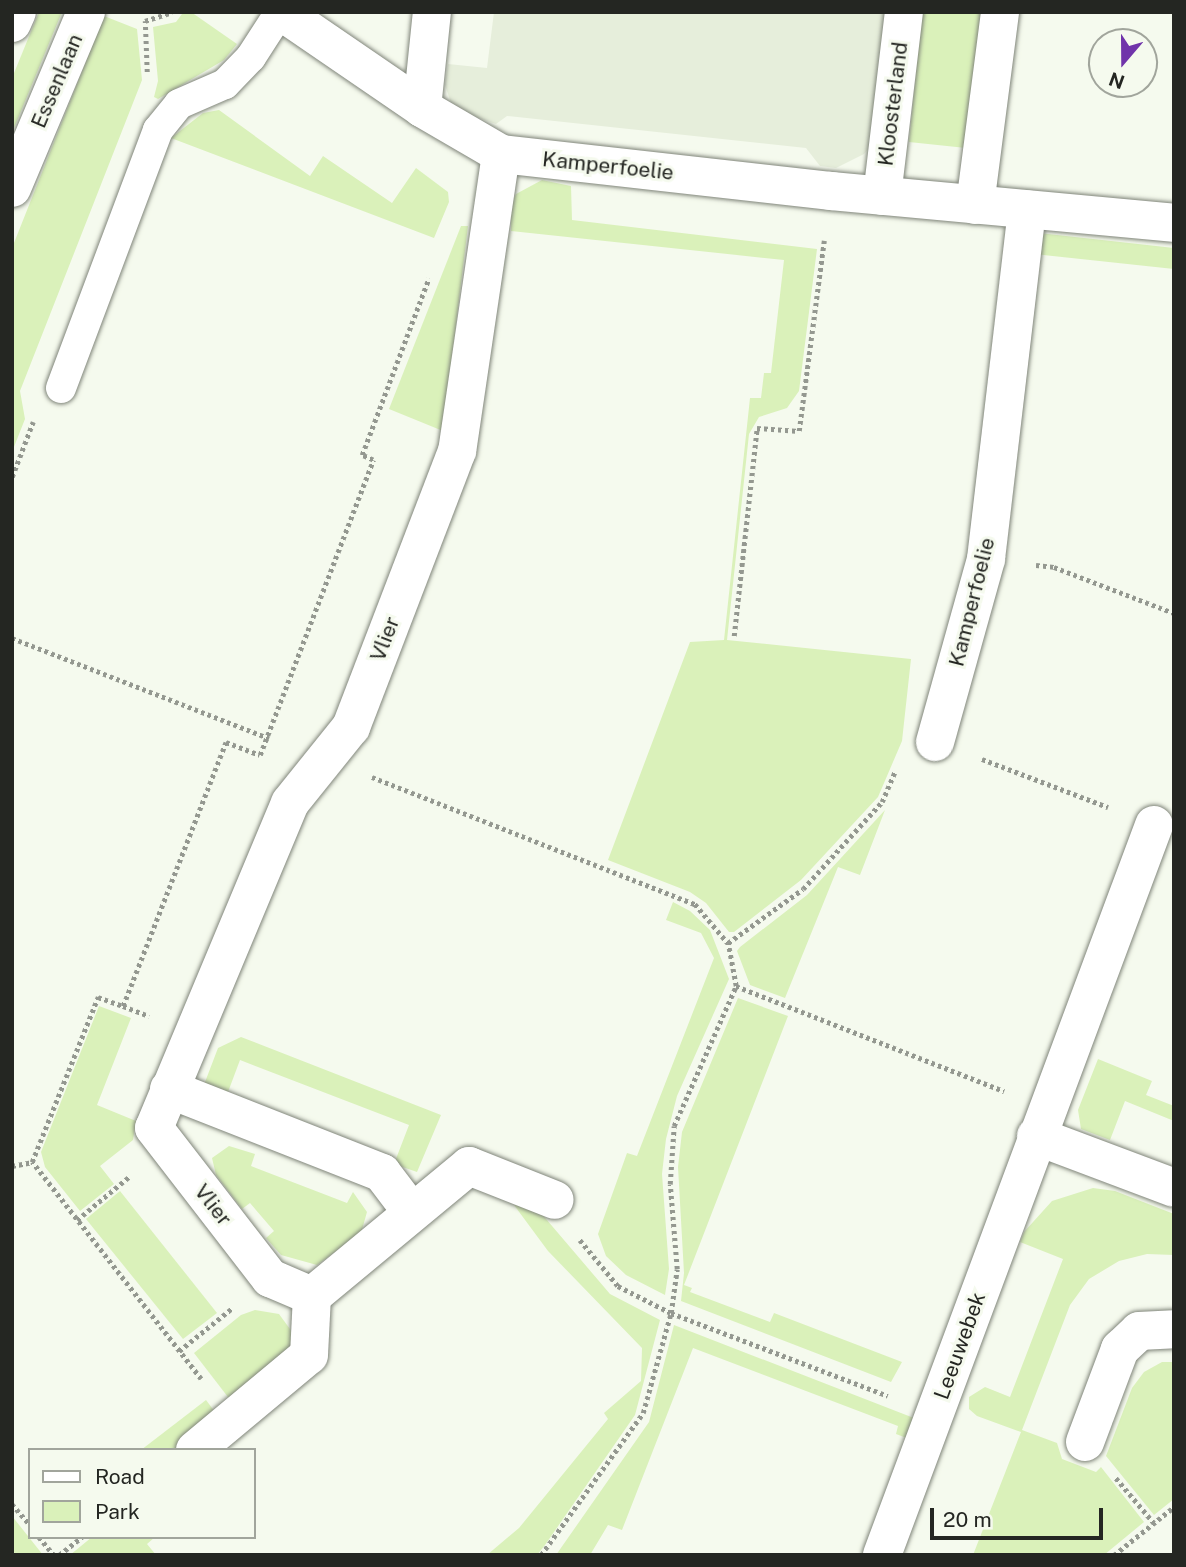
<!DOCTYPE html>
<html>
<head>
<meta charset="utf-8">
<style>
	body { margin:0 }
	#map { position:relative; width:1186px; height:1567px; overflow:hidden; background:#f5faee; font-family:"Public Sans",sans-serif }
	div>[style] { position:absolute }
	.built>* { inset:0; background:#e6eedb }
	.green>* { inset:0; background:#daf1ba }
	.path>* { height:4.5px; margin-top:-2.25px; transform-origin:0; background:repeating-linear-gradient(90deg,#949890 0 3.5px,transparent 0 7px) }
	.roads { filter:drop-shadow(0 0 2px #80857a) drop-shadow(0 0 2px #80857a) }
	.lane>* { height:30px; margin:-15px; padding:0 15px; transform-origin:15px; border-radius:15px; background:#fff }
	.street>* { height:38px; margin:-19px; padding:0 19px; transform-origin:19px; border-radius:19px; background:#fff }
	.secondary>* { height:38px; margin:-19px; padding:0 19px; transform-origin:19px; border-radius:19px; background:#fff }
	span { translate:-50% -50%; white-space:nowrap; text-align:center; line-height:1.15; -webkit-text-stroke:6px #f5faee; paint-order:stroke }
	.street-label { font-size:21px; color:#242622 }
	.frame { position:absolute; inset:0; border:14px solid #242622; pointer-events:none }
	.legend { position:absolute; left:28px; top:1448px; width:228px; height:91px; box-sizing:border-box; background:#f5faee; border:2px solid #a1a59c; margin:0; padding:9px 12px; list-style:none; font-size:21px; color:#242622 }
	.legend li { display:flex; align-items:center; gap:14px; height:35px }
	.legend b { width:35px; border:2px solid #a1a59c }
	.north { position:absolute; left:1088px; top:28px; width:70px; height:70px; box-sizing:border-box; background:#f5faee; border:2px solid #a1a59c; border-radius:50%; rotate:200deg; font-size:19px; font-weight:700; line-height:28px; text-align:center; color:#242622 }
	.north::after { content:''; display:block; margin:auto; width:24px; height:32px; background:#7034aa; clip-path:polygon(50% 0,100% 100%,50% 72%,0 100%) }
	.scale { position:absolute; left:930px; top:1508px; width:173px; height:32px; box-sizing:border-box; border:4px solid #242622; border-top:0; padding-left:9px; font-size:21px; line-height:24px; white-space:nowrap; color:#242622; -webkit-text-stroke:5px #f5faee; paint-order:stroke }
</style>
</head>
<body>
<div id="map">
	<div class="built">
		<div style="clip-path:polygon(494px 12px,893px 12px,875px 141px,864px 154px,836px 168px,820px 166px,806px 148px,507px 116px,496px 124px,453px 109px,445px 85px,448px 64px,487px 68px)"></div>
	</div>
	<div class="green">
		<div style="clip-path:polygon(39px 12px,62px 12px,12px 133px,12px 78px)"></div>
		<div style="clip-path:polygon(191px 12px,237px 44px,224px 60px,158px 99px,154px 97px,158px 81px,153px 27px,176px 22px,182px 14px)"></div>
		<div style="clip-path:polygon(922px 12px,981px 12px,966px 148px,909px 142px)"></div>
		<div style="clip-path:polygon(104px 16px,137px 29px,142px 80px,20px 391px,25px 419px,12px 452px,12px 248px)"></div>
		<div style="clip-path:polygon(219px 110px,310px 176px,323px 156px,392px 203px,416px 168px,448px 192px,449px 202px,434px 238px,171px 138px,203px 113px)"></div>
		<div style="clip-path:polygon(542px 180px,571px 186px,572px 220px,817px 249px,799px 391px,787px 408px,759px 417px,749px 434px,727px 640px,911px 659px,902px 741px,878px 797px,801px 880px,734px 932px,729px 932px,706px 903px,690px 892px,608px 860px,690px 642px,724px 640px,750px 398px,761px 398px,764px 373px,771px 373px,784px 260px,511px 231px,511px 204px,516px 194px)"></div>
		<div style="clip-path:polygon(461px 226px,468px 226px,443px 431px,389px 409px)"></div>
		<div style="clip-path:polygon(1039px 233px,1174px 248px,1174px 269px,1034px 254px)"></div>
		<div style="clip-path:polygon(885px 810px,860px 875px,838px 867px,785px 998px,750px 985px,737px 951px,740px 947px,807px 895px)"></div>
		<div style="clip-path:polygon(673px 902px,690px 911px,710px 930px,729px 979px,677px 1096px,666px 1139px,662px 1174px,669px 1269px,665px 1295px,626px 1275px,606px 1256px,598px 1234px,627px 1153px,637px 1156px,714px 958px,701px 933px,666px 920px)"></div>
		<div style="clip-path:polygon(738px 998px,788px 1016px,684px 1285px,692px 1288px,690px 1292px,770px 1322px,774px 1313px,902px 1362px,891px 1382px,681px 1301px,684px 1273px,678px 1167px,682px 1132px)"></div>
		<div style="clip-path:polygon(99px 1006px,131px 1018px,97px 1105px,136px 1121px,133px 1140px,100px 1166px,114px 1184px,80px 1211px,45px 1167px,41px 1152px)"></div>
		<div style="clip-path:polygon(241px 1037px,441px 1115px,417px 1172px,394px 1164px,409px 1125px,240px 1060px,225px 1100px,202px 1090px,218px 1048px)"></div>
		<div style="clip-path:polygon(1098px 1059px,1152px 1081px,1146px 1095px,1174px 1106px,1174px 1121px,1125px 1101px,1110px 1140px,1081px 1129px,1078px 1110px)"></div>
		<div style="clip-path:polygon(229px 1146px,255px 1154px,251px 1166px,347px 1203px,353px 1192px,367px 1212px,361px 1233px,317px 1265px,281px 1255px,266px 1238px,274px 1231px,250px 1203px,242px 1209px,216px 1175px,212px 1158px)"></div>
		<div style="clip-path:polygon(1093px 1188px,1115px 1191px,1174px 1214px,1174px 1255px,1147px 1254px,1119px 1261px,1089px 1279px,1070px 1305px,1022px 1430px,1057px 1443px,1062px 1459px,1096px 1472px,1101px 1467px,1144px 1522px,1104px 1555px,973px 1555px,1021px 1432px,977px 1416px,969px 1409px,969px 1397px,985px 1387px,1010px 1397px,1063px 1259px,1020px 1242px,1024px 1232px,1052px 1201px)"></div>
		<div style="clip-path:polygon(120px 1191px,217px 1313px,183px 1339px,86px 1219px)"></div>
		<div style="clip-path:polygon(522px 1202px,535px 1206px,610px 1294px,660px 1320px,635px 1415px,545px 1545px,537px 1555px,487px 1555px,519px 1528px,608px 1419px,604px 1413px,641px 1381px,642px 1348px,548px 1251px,514px 1205px)"></div>
		<div style="clip-path:polygon(255px 1310px,279px 1314px,298px 1340px,231px 1401px,194px 1353px,241px 1315px)"></div>
		<div style="clip-path:polygon(674px 1325px,919px 1420px,912px 1440px,896px 1434px,898px 1426px,693px 1348px,622px 1530px,608px 1525px,590px 1555px,556px 1555px,649px 1422px)"></div>
		<div style="clip-path:polygon(1162px 1362px,1174px 1362px,1174px 1499px,1154px 1515px,1106px 1456px,1132px 1388px,1144px 1372px)"></div>
		<div style="clip-path:polygon(206px 1400px,218px 1416px,174px 1450px,141px 1450px)"></div>
		<div style="clip-path:polygon(12px 1516px,43px 1555px,12px 1555px)"></div>
		<div style="clip-path:polygon(92px 1537px,155px 1537px,147px 1544px,156px 1555px,70px 1555px)"></div>
	</div>
	<div class="path">
		<div style="left:147px;top:72px;width:51px;rotate:-92.2deg"></div>
		<div style="left:145px;top:21px;width:28px;rotate:-18deg"></div>
		<div style="left:12px;top:477px;width:59px;rotate:-69.1deg"></div>
		<div style="left:1036px;top:565px;width:18px;rotate:6deg"></div>
		<div style="left:1054px;top:567px;width:129px;rotate:21deg"></div>
		<div style="left:734px;top:636px;width:209px;rotate:-83.7deg"></div>
		<div style="left:757px;top:428px;width:42px;rotate:4.1deg"></div>
		<div style="left:799px;top:431px;width:192px;rotate:-82.5deg"></div>
		<div style="left:12px;top:638px;width:276px;rotate:21.3deg"></div>
		<div style="left:982px;top:759px;width:135px;rotate:20.9deg"></div>
		<div style="left:372px;top:777px;width:347px;rotate:21.5deg"></div>
		<div style="left:695px;top:904px;width:51px;rotate:49.8deg"></div>
		<div style="left:736px;top:986px;width:288px;rotate:21.4deg"></div>
		<div style="left:123px;top:1006px;width:28px;rotate:21deg"></div>
		<div style="left:12px;top:1166px;width:20px;rotate:-11deg"></div>
		<div style="left:77px;top:1220px;width:69px;rotate:-39.7deg"></div>
		<div style="left:580px;top:1240px;width:60px;rotate:50.4deg"></div>
		<div style="left:618px;top:1286px;width:59px;rotate:27deg"></div>
		<div style="left:671px;top:1313px;width:232px;rotate:20.9deg"></div>
		<div style="left:179px;top:1351px;width:67px;rotate:-38.9deg"></div>
		<div style="left:201px;top:1379px;width:275px;rotate:-127.9deg"></div>
		<div style="left:32px;top:1162px;width:178px;rotate:-68.2deg"></div>
		<div style="left:98px;top:997px;width:27px;rotate:20deg"></div>
		<div style="left:123px;top:1006px;width:283px;rotate:-68.7deg"></div>
		<div style="left:226px;top:742px;width:36px;rotate:21deg"></div>
		<div style="left:260px;top:755px;width:316px;rotate:-69deg"></div>
		<div style="left:373px;top:460px;width:12px;rotate:-156deg"></div>
		<div style="left:362px;top:455px;width:189px;rotate:-69.3deg"></div>
		<div style="left:1116px;top:1478px;width:59px;rotate:49.8deg"></div>
		<div style="left:12px;top:1504px;width:28px;rotate:49deg"></div>
		<div style="left:39px;top:1537px;width:23px;rotate:50deg"></div>
		<div style="left:59px;top:1555px;width:29px;rotate:-38deg"></div>
		<div style="left:541px;top:1555px;width:175px;rotate:-54.3deg"></div>
		<div style="left:643px;top:1413px;width:104px;rotate:-74.4deg"></div>
		<div style="left:671px;top:1313px;width:44px;rotate:-82.2deg"></div>
		<div style="left:677px;top:1269px;width:85px;rotate:-94.7deg"></div>
		<div style="left:670px;top:1184px;width:58px;rotate:-86.1deg"></div>
		<div style="left:674px;top:1126px;width:153px;rotate:-66.1deg"></div>
		<div style="left:736px;top:986px;width:44px;rotate:-100.5deg"></div>
		<div style="left:728px;top:943px;width:92px;rotate:-35.8deg"></div>
		<div style="left:803px;top:889px;width:118px;rotate:-47.8deg"></div>
		<div style="left:882px;top:802px;width:33px;rotate:-67deg"></div>
		<div style="left:1114px;top:1555px;width:77px;rotate:-38.7deg"></div>
	</div>
	<div class="roads">
		<div class="lane">
			<div style="left:61px;top:388px;width:276px;rotate:-69.4deg"></div>
			<div style="left:158px;top:130px;width:33px;rotate:-51deg"></div>
			<div style="left:179px;top:104px;width:50px;rotate:-23.5deg"></div>
			<div style="left:225px;top:84px;width:37px;rotate:-46deg"></div>
			<div style="left:251px;top:57px;width:54px;rotate:-57.2deg"></div>
		</div>
		<div class="street">
			<div style="left:282px;top:12px;width:170px;rotate:34.4deg"></div>
			<div style="left:422px;top:108px;width:91px;rotate:30.2deg"></div>
			<div style="left:501px;top:154px;width:332px;rotate:6.4deg"></div>
			<div style="left:831px;top:191px;width:344px;rotate:5.3deg"></div>
			<div style="left:422px;top:108px;width:97px;rotate:-84.1deg"></div>
			<div style="left:501px;top:154px;width:300px;rotate:98.4deg"></div>
			<div style="left:457px;top:451px;width:296px;rotate:111deg"></div>
			<div style="left:351px;top:727px;width:97px;rotate:128.8deg"></div>
			<div style="left:290px;top:803px;width:352px;rotate:112.7deg"></div>
			<div style="left:154px;top:1128px;width:190px;rotate:52.3deg"></div>
			<div style="left:270px;top:1278px;width:46px;rotate:23.2deg"></div>
			<div style="left:312px;top:1296px;width:204px;rotate:-39.6deg"></div>
			<div style="left:469px;top:1166px;width:92px;rotate:21.6deg"></div>
			<div style="left:882px;top:196px;width:185px;rotate:-83.2deg"></div>
			<div style="left:975px;top:205px;width:195px;rotate:-82.6deg"></div>
			<div style="left:935px;top:742px;width:190px;rotate:-74.4deg"></div>
			<div style="left:986px;top:559px;width:352px;rotate:-83.3deg"></div>
			<div style="left:169px;top:1089px;width:229px;rotate:21.5deg"></div>
			<div style="left:382px;top:1173px;width:48px;rotate:52.7deg"></div>
			<div style="left:1036px;top:1136px;width:147px;rotate:20.6deg"></div>
			<div style="left:1085px;top:1442px;width:99px;rotate:-69.4deg"></div>
			<div style="left:1120px;top:1349px;width:26px;rotate:-43deg"></div>
			<div style="left:1139px;top:1331px;width:35px;rotate:-3deg"></div>
			<div style="left:195px;top:1450px;width:148px;rotate:-39.8deg"></div>
			<div style="left:309px;top:1355px;width:59px;rotate:-87.1deg"></div>
			<div style="left:882px;top:1555px;width:779px;rotate:-69.56deg"></div>
		</div>
		<div class="secondary">
			<div style="left:12px;top:23px;width:12px;rotate:-66deg"></div>
			<div style="left:12px;top:188px;width:191px;rotate:-67.2deg"></div>
		</div>
	</div>
	<div class="street-label">
		<span style="left:57px;top:81px;rotate:-67deg">Essenlaan</span>
		<span style="left:893px;top:104px;rotate:-83deg">Kloosterland</span>
		<span style="left:608px;top:166px;rotate:6deg">Kamperfoelie</span>
		<span style="left:972px;top:602px;rotate:-76deg">Kamperfoelie</span>
		<span style="left:385px;top:639px;rotate:-69deg">Vlier</span>
		<span style="left:213px;top:1205px;rotate:52deg">Vlier</span>
		<span style="left:960px;top:1346px;rotate:-70deg">Leeuwebek</span>
	</div>
	<div class="frame"></div>
	<ul class="legend">
	<li><b style="height:9px;background:#fff"></b>Road</li>
	<li><b style="height:19px;background:#daf1ba"></b>Park</li>
	</ul>
	<div class="north">N</div>
	<div class="scale">20 m</div>
</div>
</body>
</html>
